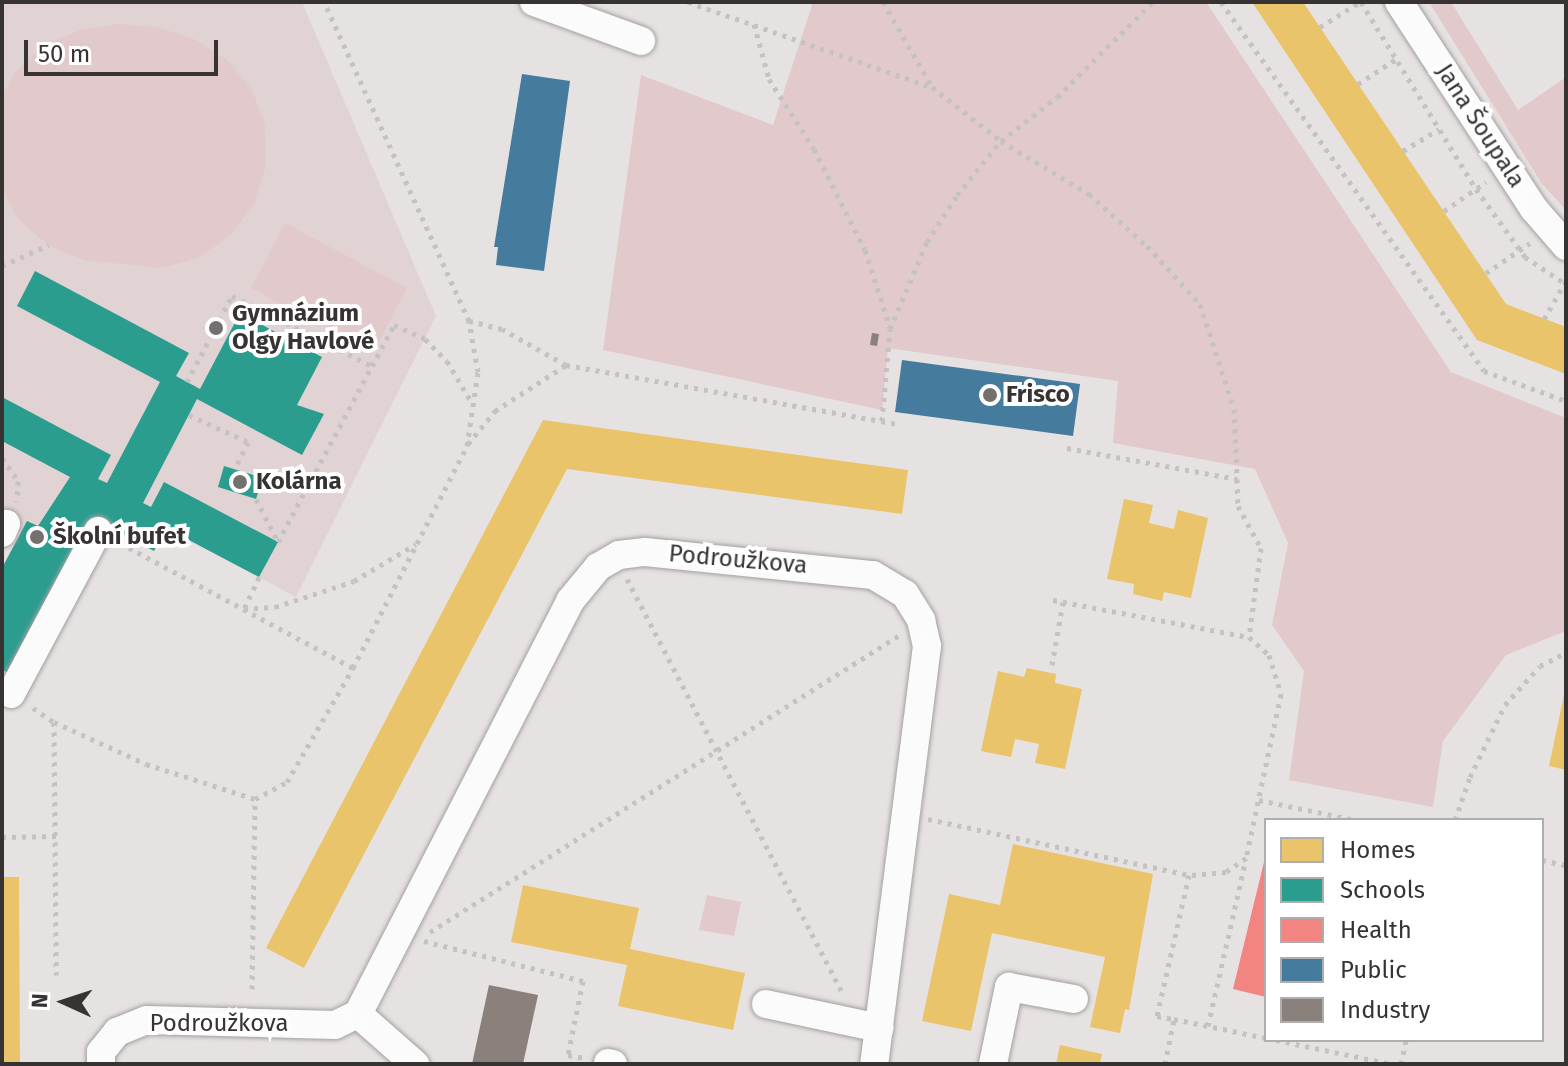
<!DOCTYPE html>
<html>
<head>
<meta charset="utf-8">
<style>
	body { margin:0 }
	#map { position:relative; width:1568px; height:1066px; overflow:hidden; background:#e7e2e2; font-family:"Fira Sans",sans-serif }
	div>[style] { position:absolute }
	.built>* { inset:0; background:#e1d3d4 }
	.green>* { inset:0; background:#e2c9cb }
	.homes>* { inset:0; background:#e9c46a }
	.schools>* { inset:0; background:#2a9d8f }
	.health>* { inset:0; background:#f28482 }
	.public>* { inset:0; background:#457b9d }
	.industry>* { inset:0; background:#8a817c }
	.path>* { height:5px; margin-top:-2.5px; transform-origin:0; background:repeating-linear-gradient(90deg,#c5c2c3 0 4px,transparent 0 10px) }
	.roads { filter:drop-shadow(0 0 2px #a4a0a0) drop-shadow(0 0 2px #a4a0a0) }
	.minor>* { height:28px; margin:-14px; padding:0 14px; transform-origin:14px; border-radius:14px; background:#fbfbfb }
	.dots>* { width:22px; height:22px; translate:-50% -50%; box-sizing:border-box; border:4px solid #fff; border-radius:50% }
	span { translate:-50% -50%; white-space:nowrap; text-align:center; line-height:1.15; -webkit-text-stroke:8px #fff; paint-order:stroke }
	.street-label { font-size:24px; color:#373333 }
	.poi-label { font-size:24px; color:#373333; font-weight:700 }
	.left { translate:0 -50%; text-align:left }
	.frame { position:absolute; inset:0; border:4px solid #373333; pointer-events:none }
	.legend { position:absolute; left:1264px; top:818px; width:280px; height:224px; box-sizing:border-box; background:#fff; border:2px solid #afadad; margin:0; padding:10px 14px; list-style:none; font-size:24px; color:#373333 }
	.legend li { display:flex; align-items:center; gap:16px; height:40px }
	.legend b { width:40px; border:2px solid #afadad }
	.north { position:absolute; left:24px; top:962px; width:80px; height:80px; -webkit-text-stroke:6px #fff; paint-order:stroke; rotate:273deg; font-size:22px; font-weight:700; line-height:32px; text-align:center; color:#373333 }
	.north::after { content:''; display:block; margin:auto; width:28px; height:36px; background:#373333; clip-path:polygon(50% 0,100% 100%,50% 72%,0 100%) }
	.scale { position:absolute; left:24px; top:40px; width:194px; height:36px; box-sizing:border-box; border:4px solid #373333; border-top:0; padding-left:10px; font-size:24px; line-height:28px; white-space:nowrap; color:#373333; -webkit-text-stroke:6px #fff; paint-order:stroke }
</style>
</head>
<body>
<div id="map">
	<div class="built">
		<div style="clip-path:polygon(2px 2px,302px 2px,436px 316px,296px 597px,167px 528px,154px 551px,92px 518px,9px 673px,2px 670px,2px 568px,21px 532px,2px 522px)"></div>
	</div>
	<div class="green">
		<div style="clip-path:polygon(813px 2px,1206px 2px,1451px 372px,1566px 418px,1566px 631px,1506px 655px,1443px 741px,1433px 807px,1289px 780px,1304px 671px,1272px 625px,1288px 543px,1255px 469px,1113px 443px,1118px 381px,888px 348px,882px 410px,603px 350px,641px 75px,773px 125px)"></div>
		<div style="clip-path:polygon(1429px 2px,1451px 2px,1518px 110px,1566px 77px,1566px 210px,1542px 184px)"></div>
		<div style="clip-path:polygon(118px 24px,157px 27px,194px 39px,226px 59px,252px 89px,265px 126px,266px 166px,254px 204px,231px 235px,198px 258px,161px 268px,84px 260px,48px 245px,18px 219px,2px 191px,2px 97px,15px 72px,44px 45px,80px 30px)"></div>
		<div style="clip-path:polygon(285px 223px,407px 288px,373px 353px,251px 288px)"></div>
		<div style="clip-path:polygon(707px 895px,741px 902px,734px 936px,699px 930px)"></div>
	</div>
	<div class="homes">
		<div style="clip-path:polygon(1252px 2px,1303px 2px,1506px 304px,1566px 327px,1566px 374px,1477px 340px)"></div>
		<div style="clip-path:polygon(543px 420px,908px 470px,902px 514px,567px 469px,304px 968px,266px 948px)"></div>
		<div style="clip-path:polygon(1124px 499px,1153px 505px,1149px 523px,1174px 529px,1178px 510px,1208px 518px,1191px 598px,1164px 592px,1162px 601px,1133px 594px,1134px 584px,1107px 579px)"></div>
		<div style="clip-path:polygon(1027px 668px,1056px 674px,1055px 683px,1082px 689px,1065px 769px,1035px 763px,1039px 744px,1015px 739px,1011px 757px,981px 751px,998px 671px,1024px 677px)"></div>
		<div style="clip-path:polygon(1565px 690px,1566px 690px,1566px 770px,1549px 766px)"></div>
		<div style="clip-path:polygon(1013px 844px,1153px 874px,1129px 1010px,1125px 1009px,1120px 1033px,1090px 1027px,1105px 957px,992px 933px,971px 1031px,922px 1021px,949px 894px,1000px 905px)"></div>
		<div style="clip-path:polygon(2px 877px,19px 877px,20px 1064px,2px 1064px)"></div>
		<div style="clip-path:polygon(523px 885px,639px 908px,630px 949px,745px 973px,733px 1030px,618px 1006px,627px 965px,511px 942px)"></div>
		<div style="clip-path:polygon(1060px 1045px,1102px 1054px,1100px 1064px,1056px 1064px)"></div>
	</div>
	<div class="schools">
		<div style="clip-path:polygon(35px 271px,189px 353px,176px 376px,200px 389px,240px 313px,322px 357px,297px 405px,324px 414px,302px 455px,197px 399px,143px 503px,151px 507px,164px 482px,278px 542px,259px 577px,166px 528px,154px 551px,91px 518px,9px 673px,2px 670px,2px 568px,27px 521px,38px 526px,70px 477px,2px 441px,2px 397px,111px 455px,98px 479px,107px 483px,160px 382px,17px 306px)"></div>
		<div style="clip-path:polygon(224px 466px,263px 478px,256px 499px,218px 487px)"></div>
	</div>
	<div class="health">
		<div style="clip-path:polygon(1265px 858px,1266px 858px,1266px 997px,1233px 989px)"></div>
	</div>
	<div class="public">
		<div style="clip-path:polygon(522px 74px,570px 81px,544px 271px,496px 265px,498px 247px,494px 247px)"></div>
		<div style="clip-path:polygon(902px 360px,1080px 384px,1073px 436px,895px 412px)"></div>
	</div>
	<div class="industry">
		<div style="clip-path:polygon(872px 333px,879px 334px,877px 346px,870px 345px)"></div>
		<div style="clip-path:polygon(489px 985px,538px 995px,523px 1064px,472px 1064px)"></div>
	</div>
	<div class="path">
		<div style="left:688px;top:2px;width:257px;rotate:19.3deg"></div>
		<div style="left:883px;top:2px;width:98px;rotate:60deg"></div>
		<div style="left:932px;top:87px;width:88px;rotate:38deg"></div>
		<div style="left:1001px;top:141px;width:103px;rotate:31.1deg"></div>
		<div style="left:1089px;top:194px;width:78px;rotate:41.9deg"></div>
		<div style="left:1147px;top:246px;width:79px;rotate:47.6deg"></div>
		<div style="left:1200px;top:304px;width:110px;rotate:72.1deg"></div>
		<div style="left:1234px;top:409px;width:70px;rotate:87.5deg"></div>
		<div style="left:1221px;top:2px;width:453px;rotate:54.5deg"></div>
		<div style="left:1484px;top:371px;width:87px;rotate:20.1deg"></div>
		<div style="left:1361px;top:2px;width:220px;rotate:58.4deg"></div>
		<div style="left:1476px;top:189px;width:84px;rotate:54.2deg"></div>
		<div style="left:1525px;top:257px;width:49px;rotate:33.4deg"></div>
		<div style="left:754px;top:24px;width:57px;rotate:74.7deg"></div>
		<div style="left:769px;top:79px;width:83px;rotate:57.3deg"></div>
		<div style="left:814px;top:149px;width:113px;rotate:63.2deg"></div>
		<div style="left:865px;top:250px;width:82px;rotate:72.2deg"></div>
		<div style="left:1320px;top:27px;width:47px;rotate:-32deg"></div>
		<div style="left:1358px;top:84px;width:45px;rotate:-33.3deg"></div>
		<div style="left:1403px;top:151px;width:42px;rotate:-31.4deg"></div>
		<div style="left:1444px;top:211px;width:51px;rotate:-34.6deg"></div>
		<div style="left:2px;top:266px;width:51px;rotate:-24.5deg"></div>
		<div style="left:1486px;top:273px;width:53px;rotate:-34.3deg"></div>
		<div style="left:1544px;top:319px;width:44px;rotate:-59.9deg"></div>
		<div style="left:566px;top:365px;width:335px;rotate:10.1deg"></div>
		<div style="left:187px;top:382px;width:97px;rotate:-62.4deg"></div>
		<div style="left:232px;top:296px;width:157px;rotate:26.6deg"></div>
		<div style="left:372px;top:366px;width:47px;rotate:-61.8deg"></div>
		<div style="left:394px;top:325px;width:34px;rotate:24deg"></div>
		<div style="left:425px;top:339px;width:31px;rotate:45deg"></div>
		<div style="left:447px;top:361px;width:49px;rotate:59.2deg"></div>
		<div style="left:189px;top:415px;width:65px;rotate:24.6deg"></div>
		<div style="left:248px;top:442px;width:30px;rotate:116deg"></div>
		<div style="left:882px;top:421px;width:92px;rotate:-85deg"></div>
		<div style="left:890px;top:329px;width:95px;rotate:-67deg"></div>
		<div style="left:927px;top:242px;width:56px;rotate:-57.4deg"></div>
		<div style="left:957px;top:195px;width:70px;rotate:-50.8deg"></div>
		<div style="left:1001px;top:141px;width:71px;rotate:-38.2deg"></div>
		<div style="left:1057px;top:97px;width:135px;rotate:-44.7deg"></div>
		<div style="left:468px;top:444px;width:43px;rotate:-50.7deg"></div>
		<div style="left:495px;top:411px;width:85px;rotate:-32.9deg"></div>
		<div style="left:566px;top:365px;width:73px;rotate:-150.6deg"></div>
		<div style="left:502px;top:329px;width:34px;rotate:-166deg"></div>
		<div style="left:1067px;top:448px;width:173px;rotate:10.3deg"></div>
		<div style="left:1237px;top:479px;width:27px;rotate:88deg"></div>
		<div style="left:1238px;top:506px;width:48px;rotate:61.3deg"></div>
		<div style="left:1261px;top:548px;width:90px;rotate:97.7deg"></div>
		<div style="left:2px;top:458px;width:28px;rotate:55deg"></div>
		<div style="left:18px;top:481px;width:21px;rotate:93deg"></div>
		<div style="left:256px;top:499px;width:48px;rotate:62.9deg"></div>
		<div style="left:278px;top:542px;width:200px;rotate:-61.9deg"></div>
		<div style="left:120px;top:543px;width:264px;rotate:28.2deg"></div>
		<div style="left:353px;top:668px;width:250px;rotate:-62.8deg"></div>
		<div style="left:467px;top:446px;width:75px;rotate:-81.5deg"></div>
		<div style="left:478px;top:372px;width:52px;rotate:-100deg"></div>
		<div style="left:469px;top:321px;width:350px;rotate:-114.4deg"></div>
		<div style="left:259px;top:577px;width:35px;rotate:115deg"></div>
		<div style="left:244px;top:609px;width:31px;rotate:-4deg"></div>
		<div style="left:275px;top:607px;width:83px;rotate:-18.2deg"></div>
		<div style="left:354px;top:581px;width:72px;rotate:-30.8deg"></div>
		<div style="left:627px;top:579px;width:470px;rotate:62.5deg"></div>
		<div style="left:1053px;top:600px;width:199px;rotate:10.7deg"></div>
		<div style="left:1249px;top:637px;width:27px;rotate:42deg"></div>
		<div style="left:1269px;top:655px;width:41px;rotate:72.9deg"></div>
		<div style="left:1281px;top:694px;width:168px;rotate:102deg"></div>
		<div style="left:1246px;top:858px;width:24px;rotate:145deg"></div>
		<div style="left:1226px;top:872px;width:37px;rotate:175deg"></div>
		<div style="left:1189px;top:875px;width:145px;rotate:102.8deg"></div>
		<div style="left:1157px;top:1016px;width:17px;rotate:10deg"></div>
		<div style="left:1052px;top:665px;width:64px;rotate:-80.1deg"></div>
		<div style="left:33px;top:708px;width:25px;rotate:34deg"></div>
		<div style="left:54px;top:722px;width:253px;rotate:89.5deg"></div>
		<div style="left:54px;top:722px;width:101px;rotate:24.5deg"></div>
		<div style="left:146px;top:764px;width:114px;rotate:17.8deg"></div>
		<div style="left:255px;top:799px;width:36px;rotate:-28deg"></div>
		<div style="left:287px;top:782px;width:132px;rotate:-59.9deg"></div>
		<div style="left:1259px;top:800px;width:99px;rotate:11.7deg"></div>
		<div style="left:928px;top:819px;width:267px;rotate:12.1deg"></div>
		<div style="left:1455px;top:820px;width:46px;rotate:-70.8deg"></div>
		<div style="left:1470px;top:777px;width:80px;rotate:-64.1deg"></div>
		<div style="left:1505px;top:705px;width:52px;rotate:-48.1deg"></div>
		<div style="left:1540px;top:666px;width:29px;rotate:-27deg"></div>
		<div style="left:2px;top:837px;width:54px;rotate:-1.1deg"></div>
		<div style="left:1542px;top:860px;width:25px;rotate:12deg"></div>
		<div style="left:430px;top:932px;width:554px;rotate:-32.31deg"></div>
		<div style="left:424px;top:941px;width:164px;rotate:14.1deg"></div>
		<div style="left:583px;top:981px;width:76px;rotate:101.5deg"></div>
		<div style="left:568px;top:1055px;width:17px;rotate:10deg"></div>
		<div style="left:252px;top:989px;width:190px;rotate:-89.1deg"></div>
		<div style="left:1208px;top:1026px;width:171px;rotate:-77.2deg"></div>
		<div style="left:1276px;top:1040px;width:118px;rotate:11.7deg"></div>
		<div style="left:1165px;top:1064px;width:46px;rotate:-78.7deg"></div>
		<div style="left:1174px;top:1019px;width:94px;rotate:11.7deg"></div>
		<div style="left:1401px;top:1064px;width:25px;rotate:-78deg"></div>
	</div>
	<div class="roads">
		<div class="minor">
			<div style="left:534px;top:2px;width:114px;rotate:20deg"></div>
			<div style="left:1399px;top:2px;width:247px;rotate:56.9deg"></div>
			<div style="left:1534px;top:209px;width:49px;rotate:49.1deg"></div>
			<div style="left:2px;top:533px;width:10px;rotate:-66deg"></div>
			<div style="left:11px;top:694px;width:185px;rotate:-61.9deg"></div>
			<div style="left:766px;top:1004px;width:116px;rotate:12deg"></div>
			<div style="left:358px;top:1014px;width:76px;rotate:41.3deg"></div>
			<div style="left:608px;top:1063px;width:5px;rotate:11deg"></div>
			<div style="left:101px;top:1064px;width:12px;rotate:-90deg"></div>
			<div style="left:101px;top:1052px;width:26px;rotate:-51deg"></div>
			<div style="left:117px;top:1032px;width:32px;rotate:-22deg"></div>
			<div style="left:147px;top:1020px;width:188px;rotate:1.5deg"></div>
			<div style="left:335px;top:1025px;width:25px;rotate:-26deg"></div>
			<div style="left:358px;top:1014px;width:464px;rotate:-62.8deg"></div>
			<div style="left:570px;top:601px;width:44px;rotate:-50.5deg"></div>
			<div style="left:598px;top:567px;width:24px;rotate:-30deg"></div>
			<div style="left:619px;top:555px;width:26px;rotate:-7deg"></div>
			<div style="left:645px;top:552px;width:229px;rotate:5.8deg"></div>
			<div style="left:873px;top:575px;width:37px;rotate:31deg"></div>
			<div style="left:905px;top:594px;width:31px;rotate:58deg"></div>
			<div style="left:921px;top:620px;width:27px;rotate:77deg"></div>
			<div style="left:927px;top:646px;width:421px;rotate:97.2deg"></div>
			<div style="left:993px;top:1064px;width:79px;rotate:-78.3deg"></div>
			<div style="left:1009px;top:987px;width:66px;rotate:10.5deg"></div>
		</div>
	</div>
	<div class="dots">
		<div style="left:216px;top:328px;background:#757070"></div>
		<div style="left:990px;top:395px;background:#757070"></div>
		<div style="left:240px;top:482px;background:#757070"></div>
		<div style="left:37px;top:537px;background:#757070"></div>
	</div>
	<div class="street-label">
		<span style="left:1480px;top:126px;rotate:57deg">Jana Šoupala</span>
		<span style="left:738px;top:560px;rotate:5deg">Podroužkova</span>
		<span style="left:219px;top:1024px">Podroužkova</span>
	</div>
	<div class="poi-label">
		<span class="left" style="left:232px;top:328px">Gymnázium<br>Olgy Havlové</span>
		<span class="left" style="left:1006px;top:395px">Frisco</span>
		<span class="left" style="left:256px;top:482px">Kolárna</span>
		<span class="left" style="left:53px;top:537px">Školní bufet</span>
	</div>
	<div class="frame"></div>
	<ul class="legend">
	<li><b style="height:22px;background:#e9c46a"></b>Homes</li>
	<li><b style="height:22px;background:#2a9d8f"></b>Schools</li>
	<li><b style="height:22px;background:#f28482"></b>Health</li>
	<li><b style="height:22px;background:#457b9d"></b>Public</li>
	<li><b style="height:22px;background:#8a817c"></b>Industry</li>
	</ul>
	<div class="north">N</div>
	<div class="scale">50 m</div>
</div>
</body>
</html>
